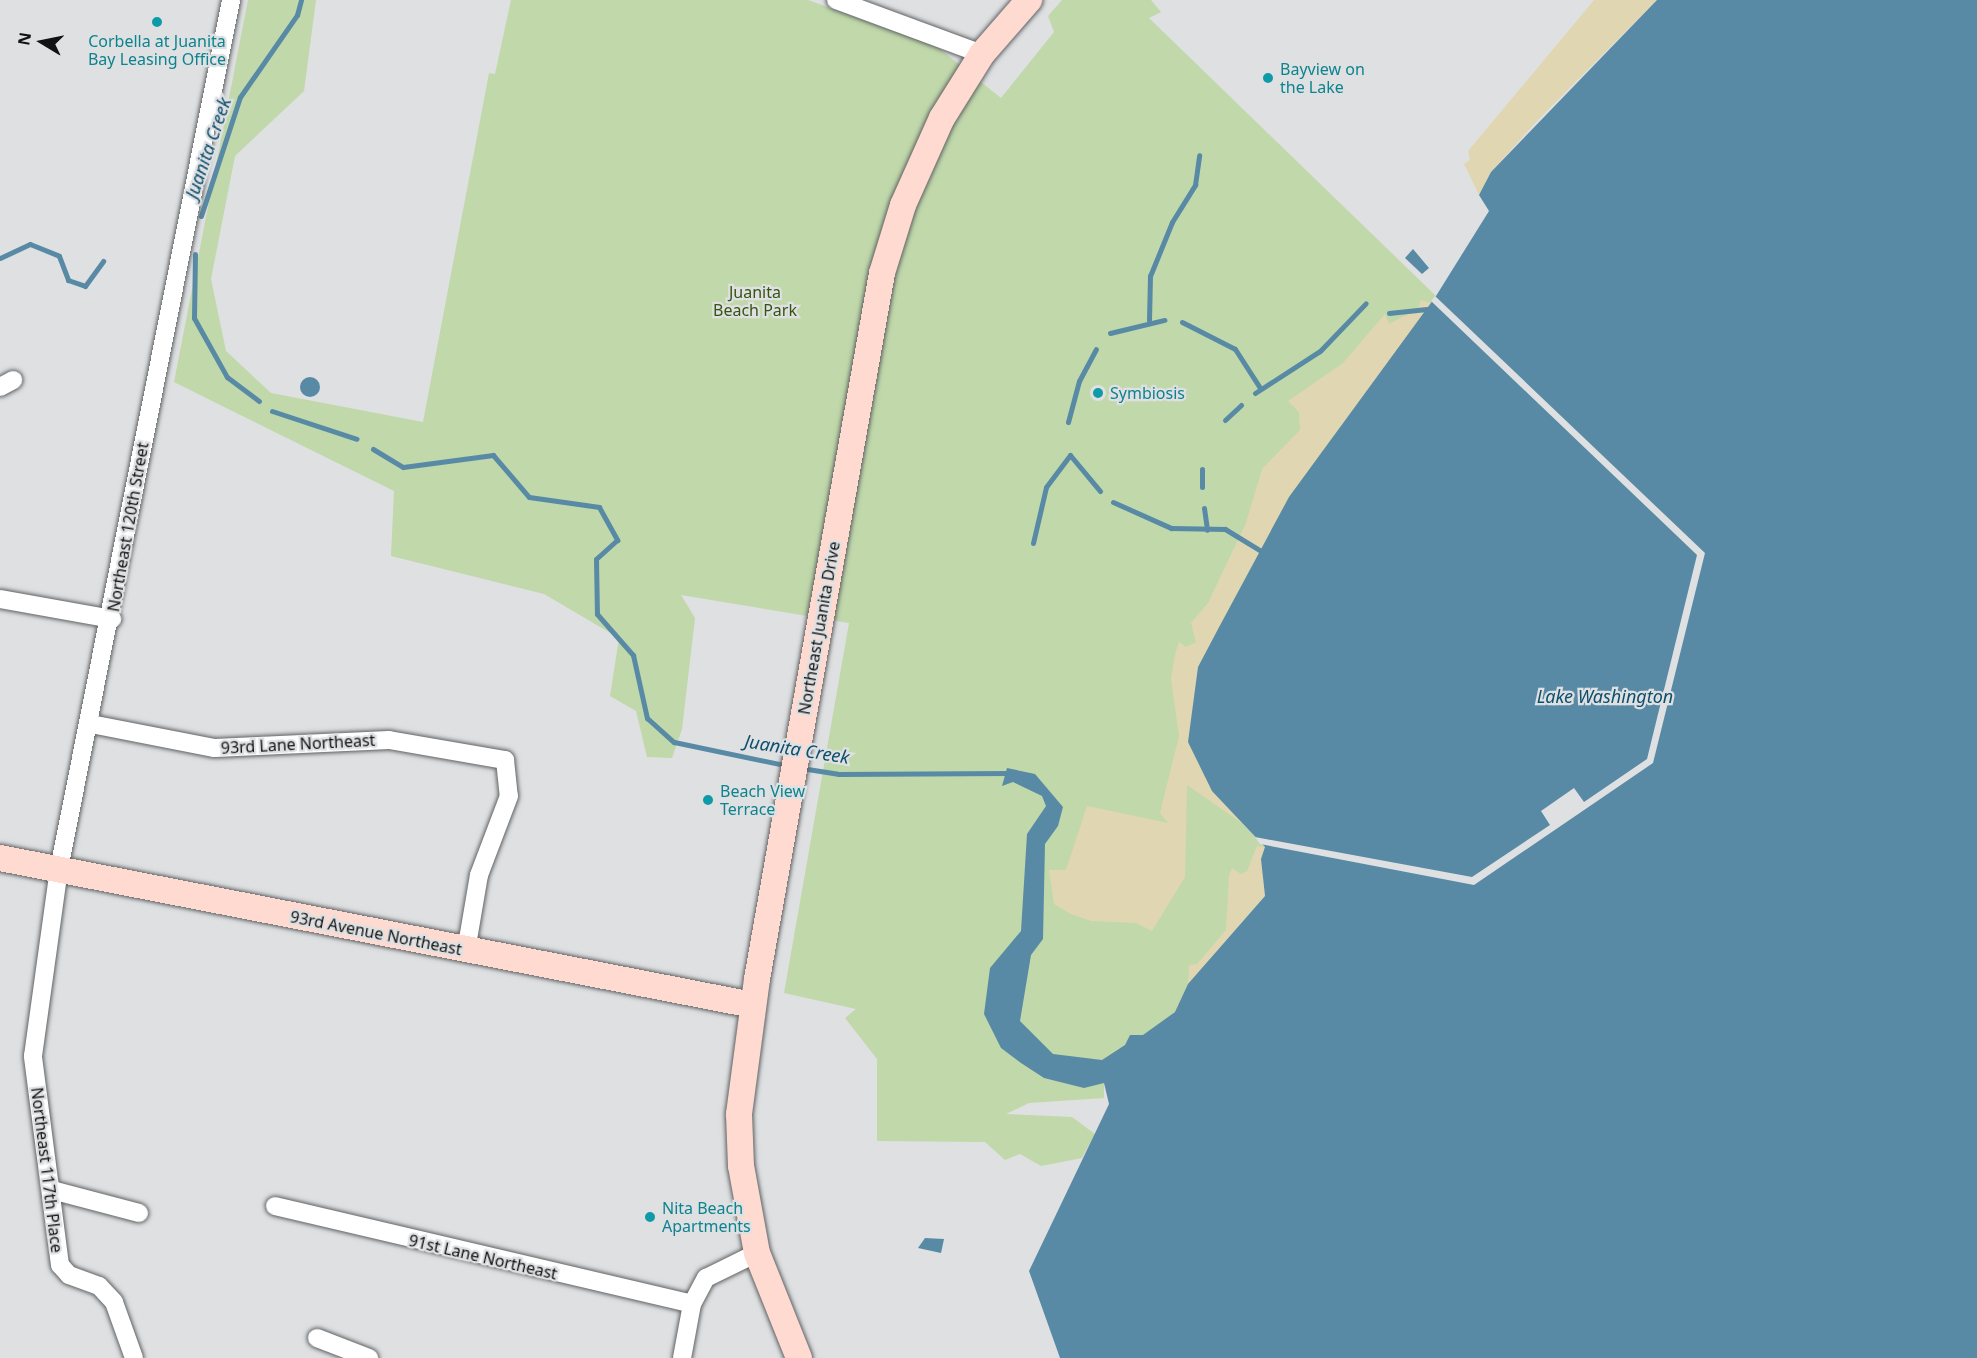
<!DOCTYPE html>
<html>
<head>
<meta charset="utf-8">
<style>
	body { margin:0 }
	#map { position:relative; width:1977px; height:1358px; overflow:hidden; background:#dee0e2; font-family:"Noto Sans",sans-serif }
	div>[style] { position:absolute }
	.green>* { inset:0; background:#c0d8aa }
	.sand>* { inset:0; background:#e0d7b2 }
	.water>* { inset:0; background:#588aa6 }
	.round { border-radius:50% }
	.pier>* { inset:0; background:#dee0e2 }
	.stream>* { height:5px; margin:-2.5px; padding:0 2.5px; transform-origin:2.5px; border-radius:2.5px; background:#588aa6 }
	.roads { filter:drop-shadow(0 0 2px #606365) drop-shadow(0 0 2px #606365) }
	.street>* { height:18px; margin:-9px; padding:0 9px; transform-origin:9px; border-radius:9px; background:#fff }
	.secondary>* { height:26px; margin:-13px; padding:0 13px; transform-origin:13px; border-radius:13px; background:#fedad0 }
	.dots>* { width:16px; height:16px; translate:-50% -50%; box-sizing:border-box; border:3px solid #dee0e2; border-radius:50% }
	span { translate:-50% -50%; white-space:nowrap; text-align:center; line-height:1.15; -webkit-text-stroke:4.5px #dee0e2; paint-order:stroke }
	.culture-label { font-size:16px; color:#0d838f }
	.left { translate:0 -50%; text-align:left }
	.park-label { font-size:16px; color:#365310 }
	.street-label { font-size:16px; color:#111213 }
	.water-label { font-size:18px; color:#0d4f6d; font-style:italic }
	.north { position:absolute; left:12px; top:12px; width:60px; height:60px; -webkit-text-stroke:4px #dee0e2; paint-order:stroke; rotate:280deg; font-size:16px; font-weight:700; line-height:24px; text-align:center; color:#111213 }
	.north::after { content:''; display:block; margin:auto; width:21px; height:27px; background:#111213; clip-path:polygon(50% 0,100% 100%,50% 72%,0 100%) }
</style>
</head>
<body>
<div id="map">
	<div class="green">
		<div style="clip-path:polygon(248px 0,316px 0,304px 91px,235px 156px,211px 279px,226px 351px,271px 393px,423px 422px,489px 73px,495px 74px,511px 0,808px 0,936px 46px,1001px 98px,1054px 32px,1048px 16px,1062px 0,1151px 0,1161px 12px,1149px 18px,1436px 296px,1339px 427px,1243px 824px,1265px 847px,1265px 875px,1175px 1012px,1105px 1065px,1001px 1048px,1044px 1078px,1104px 1083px,1104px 1098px,1029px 1103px,1006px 1114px,1072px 1117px,1095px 1134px,1082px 1158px,1041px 1166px,1020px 1154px,1005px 1160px,985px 1142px,877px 1141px,877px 1059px,845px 1018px,856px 1009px,784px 993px,849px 623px,681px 595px,695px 618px,682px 729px,672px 758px,647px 757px,636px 711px,610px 696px,619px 638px,544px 594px,391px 556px,394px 491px,174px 382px)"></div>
	</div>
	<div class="sand">
		<div style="clip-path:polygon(1594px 0,1657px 0,1539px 119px,1491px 172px,1479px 195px,1464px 164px,1470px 160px,1468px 151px)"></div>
		<div style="clip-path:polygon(1421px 300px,1431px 303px,1289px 497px,1217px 631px,1188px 742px,1212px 791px,1243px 824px,1187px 785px,1185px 877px,1152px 931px,1136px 923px,1091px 921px,1071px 914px,1054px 904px,1049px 870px,1066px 870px,1087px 806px,1168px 823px,1160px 813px,1179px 736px,1171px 679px,1175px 654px,1179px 642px,1186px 647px,1196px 642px,1191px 623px,1208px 603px,1246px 523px,1262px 469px,1300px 430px,1299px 412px,1288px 401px,1343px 363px,1385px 314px,1389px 324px,1418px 309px)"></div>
		<div style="clip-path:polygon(1257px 846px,1265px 847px,1261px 859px,1265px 896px,1188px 984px,1189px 965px,1197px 964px,1226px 930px,1229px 875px,1232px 868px,1241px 874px,1247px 871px)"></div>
	</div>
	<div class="water">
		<div style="clip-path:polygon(1657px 0,1977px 0,1977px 1358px,1060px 1358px,1029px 1271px,1109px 1104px,1104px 1083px,1084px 1088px,1044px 1078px,1021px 1063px,1001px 1048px,984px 1014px,990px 968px,1021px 931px,1027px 834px,1046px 806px,1042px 796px,1013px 782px,1002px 786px,1007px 768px,1035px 774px,1063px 807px,1058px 826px,1045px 844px,1043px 939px,1031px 955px,1020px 1021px,1053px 1054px,1102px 1060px,1125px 1045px,1130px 1035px,1143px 1035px,1175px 1012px,1188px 984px,1265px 896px,1261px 859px,1265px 847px,1212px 791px,1188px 742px,1198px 667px,1217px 631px,1289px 497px,1436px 296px,1489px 211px,1479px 195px,1491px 172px)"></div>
		<div style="clip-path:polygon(1413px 249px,1429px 268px,1422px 274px,1405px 258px)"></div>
		<div class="round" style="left:300px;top:377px;width:20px;height:20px"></div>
		<div style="clip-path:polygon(925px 1238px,944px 1239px,941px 1253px,918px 1248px)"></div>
	</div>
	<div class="pier">
		<div style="clip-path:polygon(1435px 296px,1705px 553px,1653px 763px,1474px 885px,1260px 844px,1255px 837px,1472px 877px,1550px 825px,1541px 811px,1574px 788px,1584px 802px,1647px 759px,1697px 555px,1431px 301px)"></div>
	</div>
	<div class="stream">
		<div style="left:201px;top:216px;width:125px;rotate:-71.9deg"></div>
		<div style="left:240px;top:97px;width:100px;rotate:-55.2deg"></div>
		<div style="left:297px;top:15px;width:16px;rotate:-75deg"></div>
		<div style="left:195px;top:254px;width:64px;rotate:90.9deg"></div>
		<div style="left:194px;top:318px;width:68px;rotate:60.8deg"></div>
		<div style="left:227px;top:377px;width:40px;rotate:37deg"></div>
		<div style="left:0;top:258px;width:33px;rotate:-25deg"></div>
		<div style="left:30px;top:244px;width:31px;rotate:22deg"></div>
		<div style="left:59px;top:256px;width:26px;rotate:69deg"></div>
		<div style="left:68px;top:280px;width:18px;rotate:19deg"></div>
		<div style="left:85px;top:286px;width:31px;rotate:-54deg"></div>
		<div style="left:1389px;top:313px;width:38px;rotate:-6deg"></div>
		<div style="left:1149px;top:320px;width:44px;rotate:-88.7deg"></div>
		<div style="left:1150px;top:276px;width:58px;rotate:-67.8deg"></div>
		<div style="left:1172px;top:222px;width:44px;rotate:-58.1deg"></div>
		<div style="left:1195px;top:185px;width:30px;rotate:-82deg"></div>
		<div style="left:1182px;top:322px;width:59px;rotate:27deg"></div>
		<div style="left:1235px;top:349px;width:46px;rotate:57.3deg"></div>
		<div style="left:1110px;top:333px;width:56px;rotate:-13.5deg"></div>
		<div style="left:1255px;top:393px;width:77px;rotate:-32.9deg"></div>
		<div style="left:1320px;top:351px;width:66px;rotate:-46.2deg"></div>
		<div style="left:272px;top:411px;width:89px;rotate:18.2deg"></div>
		<div style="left:1225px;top:420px;width:22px;rotate:-43deg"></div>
		<div style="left:1068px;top:422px;width:42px;rotate:-75deg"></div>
		<div style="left:1079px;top:381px;width:36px;rotate:-62deg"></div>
		<div style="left:373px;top:449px;width:35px;rotate:31deg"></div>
		<div style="left:403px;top:467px;width:91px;rotate:-7.6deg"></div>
		<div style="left:493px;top:455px;width:55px;rotate:49.4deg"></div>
		<div style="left:529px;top:497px;width:71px;rotate:8.1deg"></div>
		<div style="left:599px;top:507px;width:38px;rotate:61deg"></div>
		<div style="left:617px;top:540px;width:28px;rotate:138deg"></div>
		<div style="left:596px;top:559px;width:55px;rotate:89deg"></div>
		<div style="left:597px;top:614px;width:55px;rotate:48.7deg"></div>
		<div style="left:633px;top:655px;width:65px;rotate:77.5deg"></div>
		<div style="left:647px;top:718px;width:36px;rotate:42deg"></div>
		<div style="left:674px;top:742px;width:117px;rotate:11.8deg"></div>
		<div style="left:1202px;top:487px;width:18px;rotate:-90deg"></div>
		<div style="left:1113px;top:502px;width:64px;rotate:24.1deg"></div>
		<div style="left:1171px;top:528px;width:54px;rotate:1.1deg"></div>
		<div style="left:1225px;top:529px;width:42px;rotate:31.4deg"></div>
		<div style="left:1204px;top:508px;width:22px;rotate:82deg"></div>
		<div style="left:1033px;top:543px;width:57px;rotate:-76.9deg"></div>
		<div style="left:1046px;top:487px;width:40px;rotate:-53deg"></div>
		<div style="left:1070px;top:455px;width:47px;rotate:50.2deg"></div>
		<div style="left:801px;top:768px;width:37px;rotate:9deg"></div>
		<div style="left:838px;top:774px;width:172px;rotate:-0.3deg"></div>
	</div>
	<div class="roads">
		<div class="street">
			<div style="left:836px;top:0;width:156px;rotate:20.3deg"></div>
			<div style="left:0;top:387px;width:15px;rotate:-28deg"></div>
			<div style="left:0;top:599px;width:114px;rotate:10.1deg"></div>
			<div style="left:91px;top:724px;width:126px;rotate:11deg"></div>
			<div style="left:215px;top:748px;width:174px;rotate:-2.6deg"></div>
			<div style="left:389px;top:740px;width:118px;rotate:9.8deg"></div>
			<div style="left:505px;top:760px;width:36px;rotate:84deg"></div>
			<div style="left:509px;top:796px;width:85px;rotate:110.8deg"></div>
			<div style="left:479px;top:875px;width:77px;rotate:99.7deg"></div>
			<div style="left:52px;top:1190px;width:90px;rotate:14.8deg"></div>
			<div style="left:275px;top:1206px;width:428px;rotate:13.2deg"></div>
			<div style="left:317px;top:1338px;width:56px;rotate:21deg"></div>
			<div style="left:134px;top:1358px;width:59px;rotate:-109.7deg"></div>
			<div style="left:114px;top:1302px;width:22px;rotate:-133deg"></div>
			<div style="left:99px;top:1286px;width:32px;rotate:-160deg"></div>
			<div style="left:69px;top:1275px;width:13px;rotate:-132deg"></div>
			<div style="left:60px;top:1265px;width:211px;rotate:-97.4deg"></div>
			<div style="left:33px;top:1056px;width:189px;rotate:-82.1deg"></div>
			<div style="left:59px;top:869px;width:886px;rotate:-78.8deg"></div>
			<div style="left:682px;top:1358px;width:55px;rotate:-79.5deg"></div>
			<div style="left:692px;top:1304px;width:30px;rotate:-62deg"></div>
			<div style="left:706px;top:1278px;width:57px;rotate:-26.1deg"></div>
		</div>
		<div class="secondary">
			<div style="left:0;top:858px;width:767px;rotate:11.05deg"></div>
			<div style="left:799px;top:1358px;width:113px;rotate:-111.8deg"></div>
			<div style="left:757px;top:1253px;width:88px;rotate:-100.4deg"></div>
			<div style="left:741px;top:1166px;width:52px;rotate:-92.2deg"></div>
			<div style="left:739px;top:1114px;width:136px;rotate:-82.4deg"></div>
			<div style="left:757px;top:979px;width:717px;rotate:-79.96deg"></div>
			<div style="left:882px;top:273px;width:71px;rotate:-72.8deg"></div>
			<div style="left:903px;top:205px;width:95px;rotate:-65.9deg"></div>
			<div style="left:942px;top:118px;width:75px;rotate:-58deg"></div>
			<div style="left:982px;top:54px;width:72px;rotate:-49deg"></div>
		</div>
	</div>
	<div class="dots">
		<div style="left:157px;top:22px;background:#0f9aa8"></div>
		<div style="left:1268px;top:78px;background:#0f9aa8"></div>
		<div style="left:1098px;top:393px;background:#0f9aa8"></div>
		<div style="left:708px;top:800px;background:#0f9aa8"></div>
		<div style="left:650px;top:1217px;background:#0f9aa8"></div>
	</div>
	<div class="culture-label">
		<span style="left:157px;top:50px">Corbella at Juanita<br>Bay Leasing Office</span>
		<span class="left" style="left:1280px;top:78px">Bayview on<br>the Lake</span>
		<span class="left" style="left:1110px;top:393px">Symbiosis</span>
		<span class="left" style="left:720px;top:800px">Beach View<br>Terrace</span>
		<span class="left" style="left:662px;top:1217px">Nita Beach<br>Apartments</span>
	</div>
	<div class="park-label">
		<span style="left:755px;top:301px">Juanita<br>Beach Park</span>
	</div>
	<div class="street-label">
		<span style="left:128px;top:527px;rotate:-80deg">Northeast 120th Street</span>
		<span style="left:819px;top:628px;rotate:-80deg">Northeast Juanita Drive</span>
		<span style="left:298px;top:744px;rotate:-3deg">93rd Lane Northeast</span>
		<span style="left:376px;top:933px;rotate:11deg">93rd Avenue Northeast</span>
		<span style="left:47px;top:1170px;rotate:83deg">Northeast 117th Place</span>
		<span style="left:483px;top:1257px;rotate:13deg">91st Lane Northeast</span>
	</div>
	<div class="water-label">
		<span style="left:208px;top:148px;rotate:-71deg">Juanita Creek</span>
		<span style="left:1605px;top:696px">Lake Washington</span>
		<span style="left:797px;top:749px;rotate:9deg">Juanita Creek</span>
	</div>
	<div class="north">N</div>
</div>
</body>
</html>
